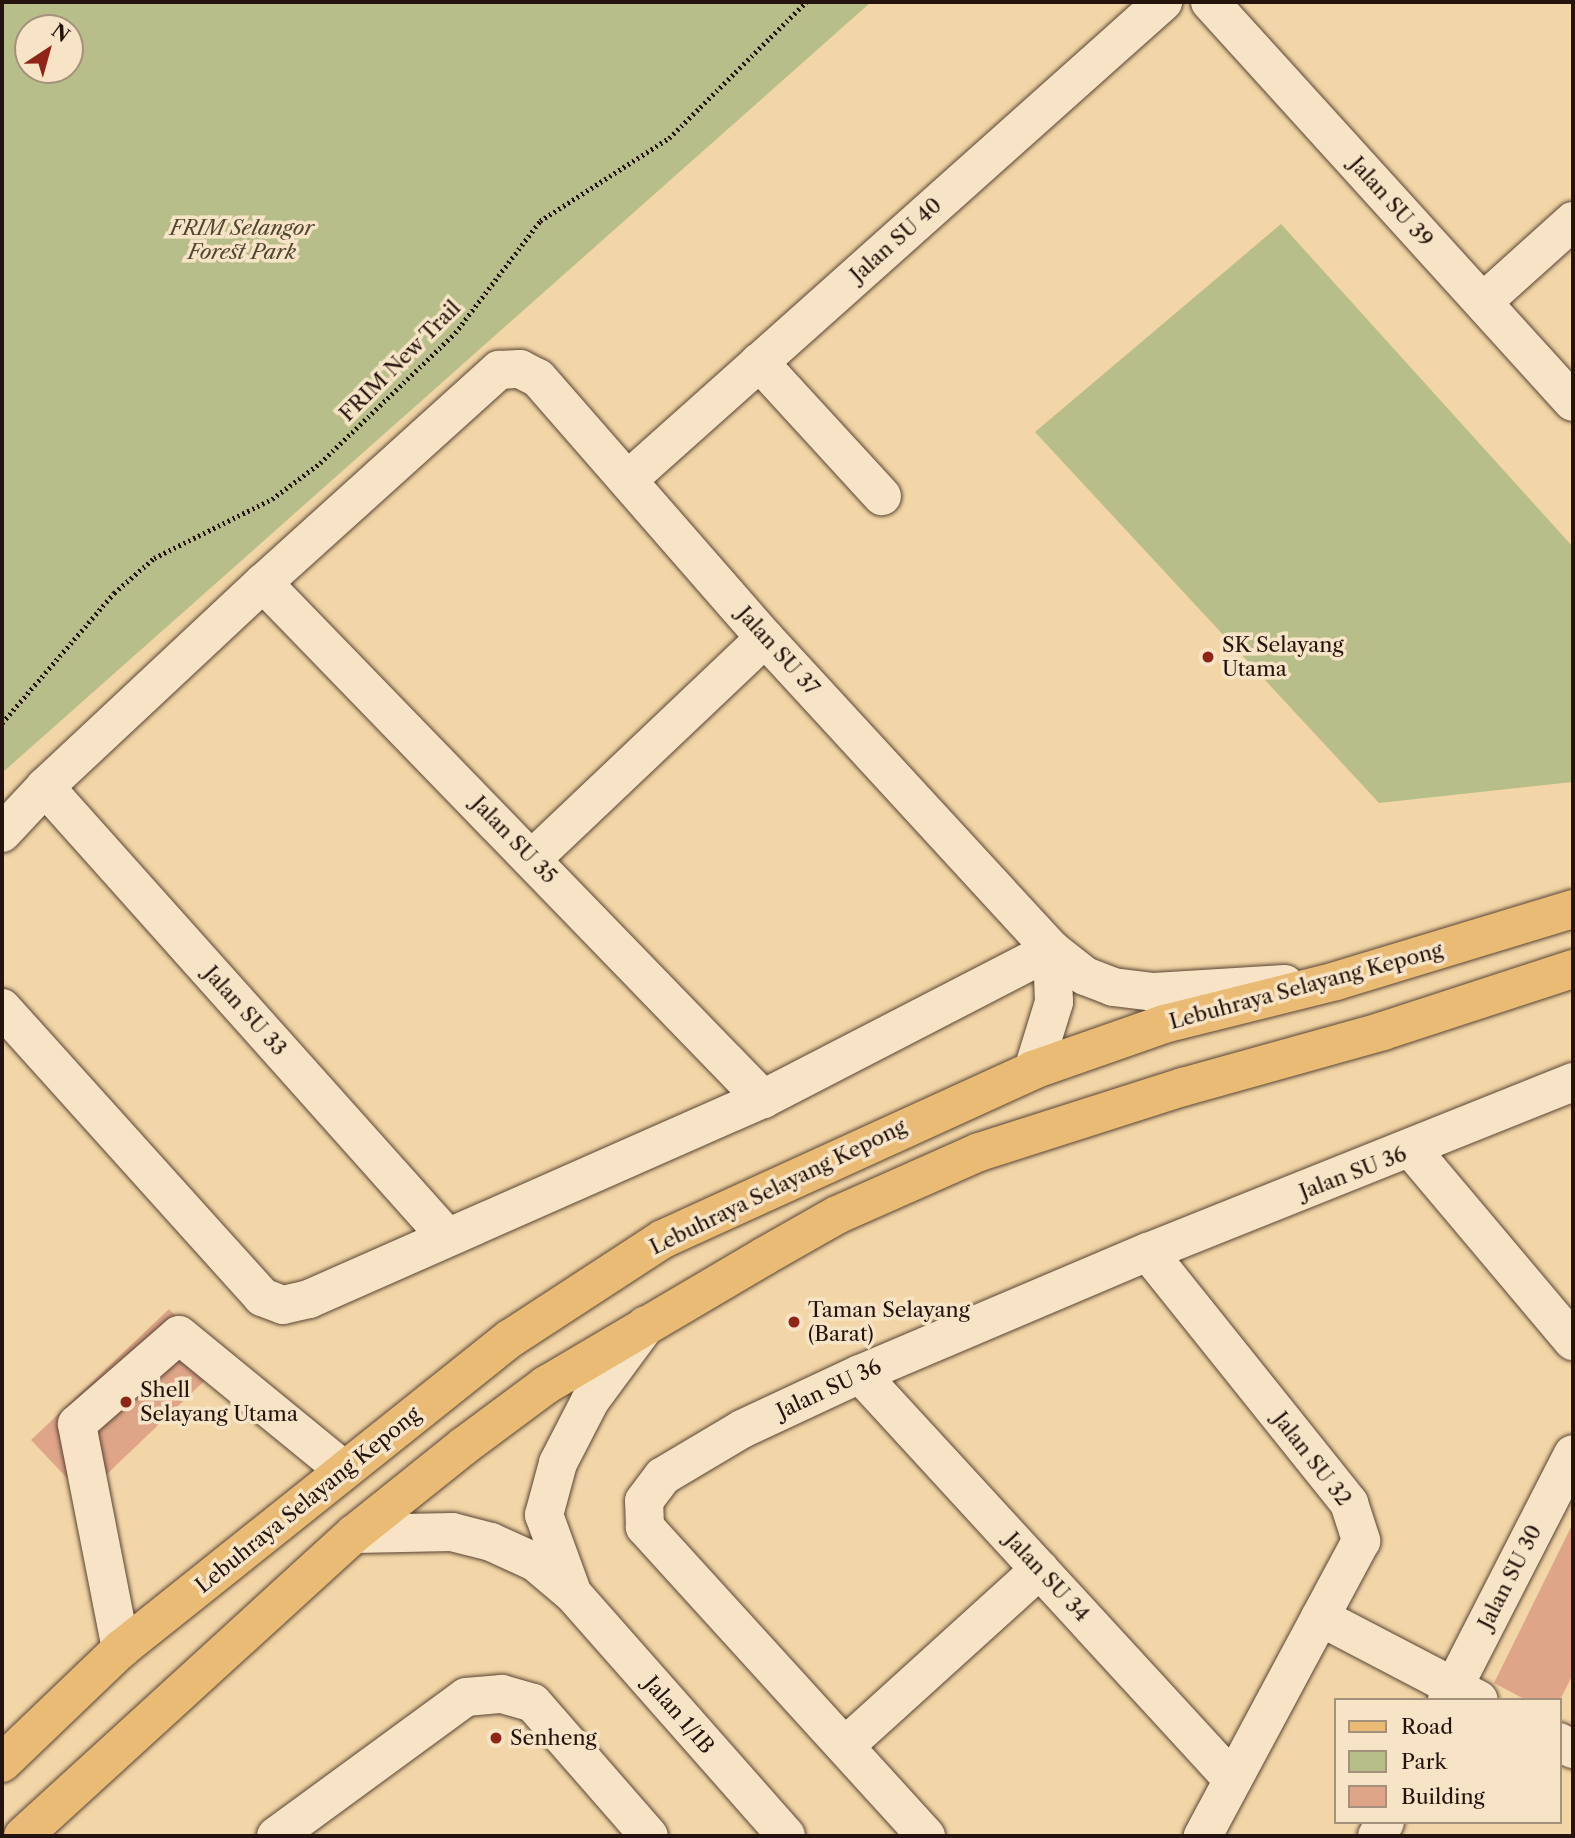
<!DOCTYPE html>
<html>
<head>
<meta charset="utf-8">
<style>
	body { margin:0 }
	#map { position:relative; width:1575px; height:1838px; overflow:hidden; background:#f3d6a7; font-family:"Libre Caslon Text",serif }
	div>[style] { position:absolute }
	.green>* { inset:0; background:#b8be89 }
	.building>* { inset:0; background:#dfa589 }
	.path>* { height:4.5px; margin-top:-2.25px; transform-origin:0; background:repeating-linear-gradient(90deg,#24140d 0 2px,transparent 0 5.5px) }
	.roads { filter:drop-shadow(0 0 2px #584434) drop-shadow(0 0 2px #584434) }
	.minor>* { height:38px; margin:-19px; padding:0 19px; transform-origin:19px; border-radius:19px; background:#f7e4c6 }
	.major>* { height:38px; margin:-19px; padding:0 19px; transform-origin:19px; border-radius:19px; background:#eabb74 }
	.dots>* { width:19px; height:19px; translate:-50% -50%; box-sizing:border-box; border:4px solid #f7e4c6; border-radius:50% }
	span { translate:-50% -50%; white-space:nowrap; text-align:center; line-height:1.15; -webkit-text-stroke:7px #f7e4c6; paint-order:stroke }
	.street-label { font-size:21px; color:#24140d }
	.park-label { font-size:21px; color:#504732; font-style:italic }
	.poi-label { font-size:21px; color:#24140d }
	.left { translate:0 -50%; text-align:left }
	.frame { position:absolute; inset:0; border:4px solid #24140d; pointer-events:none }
	.legend { position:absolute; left:1334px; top:1698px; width:228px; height:126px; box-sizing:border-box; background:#f7e4c6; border:2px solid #a3917c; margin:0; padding:9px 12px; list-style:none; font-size:21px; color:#24140d }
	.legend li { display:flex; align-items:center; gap:14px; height:35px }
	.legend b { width:35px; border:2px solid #a3917c }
	.north { position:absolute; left:14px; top:14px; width:70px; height:70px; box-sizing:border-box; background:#f7e4c6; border:2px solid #a3917c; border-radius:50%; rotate:36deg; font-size:19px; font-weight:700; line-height:28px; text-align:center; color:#24140d }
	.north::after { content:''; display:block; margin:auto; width:24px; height:32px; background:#8f2418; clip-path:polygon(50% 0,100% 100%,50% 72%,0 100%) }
</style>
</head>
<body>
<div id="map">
	<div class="green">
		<div style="clip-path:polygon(evenodd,2px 2px,871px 2px,2px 773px,2px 2px,28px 28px,70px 28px,70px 70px,28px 70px,28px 28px)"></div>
		<div style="clip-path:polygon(1281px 224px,1573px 547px,1573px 782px,1379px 803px,1035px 432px)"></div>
	</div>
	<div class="building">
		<div style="clip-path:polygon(169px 1309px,222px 1364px,84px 1496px,31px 1440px)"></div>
		<div style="clip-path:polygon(1573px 1523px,1573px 1674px,1560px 1700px,1526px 1700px,1494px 1683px)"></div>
	</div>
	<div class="path">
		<div style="left:2px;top:723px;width:172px;rotate:-49.3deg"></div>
		<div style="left:114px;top:593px;width:53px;rotate:-41.2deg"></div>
		<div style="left:154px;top:558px;width:132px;rotate:-26.6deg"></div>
		<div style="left:272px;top:499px;width:60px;rotate:-36.9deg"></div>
		<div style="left:320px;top:463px;width:187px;rotate:-43.9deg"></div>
		<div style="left:455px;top:333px;width:141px;rotate:-52.8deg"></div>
		<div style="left:540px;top:221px;width:153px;rotate:-32.8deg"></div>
		<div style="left:669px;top:138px;width:193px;rotate:-44.8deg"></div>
	</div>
	<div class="roads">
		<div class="minor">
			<div style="left:1210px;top:2px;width:540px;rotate:47.78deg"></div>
			<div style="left:1483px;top:302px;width:121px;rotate:-42deg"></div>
			<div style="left:759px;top:362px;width:182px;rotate:47.5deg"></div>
			<div style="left:630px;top:478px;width:715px;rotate:-41.77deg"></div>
			<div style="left:263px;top:583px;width:719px;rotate:45.9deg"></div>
			<div style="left:45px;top:787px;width:602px;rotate:48.23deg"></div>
			<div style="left:2px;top:833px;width:63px;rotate:-46.9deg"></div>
			<div style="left:45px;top:787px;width:299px;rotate:-43.1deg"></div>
			<div style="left:263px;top:583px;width:318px;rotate:-42.1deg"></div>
			<div style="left:499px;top:370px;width:21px;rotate:-3deg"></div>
			<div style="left:520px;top:369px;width:20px;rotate:27deg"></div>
			<div style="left:538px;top:378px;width:345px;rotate:48.9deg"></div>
			<div style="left:765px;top:638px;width:424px;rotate:47.4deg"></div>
			<div style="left:1052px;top:950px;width:42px;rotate:38.2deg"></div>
			<div style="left:1085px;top:976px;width:30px;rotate:21deg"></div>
			<div style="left:1113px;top:987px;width:41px;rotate:7deg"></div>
			<div style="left:1154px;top:992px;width:131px;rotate:-3.5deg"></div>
			<div style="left:532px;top:859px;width:321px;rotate:-43.5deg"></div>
			<div style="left:2px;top:1008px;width:389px;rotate:48deg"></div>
			<div style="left:262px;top:1297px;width:22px;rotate:21deg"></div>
			<div style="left:283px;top:1305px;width:27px;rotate:-13deg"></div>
			<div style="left:309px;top:1299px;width:496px;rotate:-23.8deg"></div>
			<div style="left:763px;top:1099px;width:325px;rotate:-27.3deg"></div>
			<div style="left:1033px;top:1070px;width:71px;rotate:-72.8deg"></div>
			<div style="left:1054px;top:1002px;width:52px;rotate:-92.2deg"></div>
			<div style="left:1412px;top:1150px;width:250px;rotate:49.9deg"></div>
			<div style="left:1148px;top:1252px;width:322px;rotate:51.3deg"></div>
			<div style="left:1349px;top:1503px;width:40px;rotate:72deg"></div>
			<div style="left:1361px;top:1541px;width:335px;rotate:118.2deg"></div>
			<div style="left:860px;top:1374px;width:551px;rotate:47.43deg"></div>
			<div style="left:354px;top:1534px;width:98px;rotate:-1.2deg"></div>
			<div style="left:452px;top:1532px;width:40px;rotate:14.4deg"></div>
			<div style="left:491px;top:1542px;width:48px;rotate:24.4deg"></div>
			<div style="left:535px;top:1562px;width:50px;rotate:40.1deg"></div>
			<div style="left:573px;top:1594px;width:322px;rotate:48.6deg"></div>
			<div style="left:571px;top:1589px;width:79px;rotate:-110deg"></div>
			<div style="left:544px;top:1515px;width:54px;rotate:-74.9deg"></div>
			<div style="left:558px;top:1463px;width:70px;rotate:-62.7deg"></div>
			<div style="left:590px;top:1401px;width:94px;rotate:-53.6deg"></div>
			<div style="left:1320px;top:1617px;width:179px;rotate:27.6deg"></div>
			<div style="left:121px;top:1649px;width:229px;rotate:-101.1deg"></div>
			<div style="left:77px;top:1424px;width:135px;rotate:-41.1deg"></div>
			<div style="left:179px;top:1335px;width:213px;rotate:39.3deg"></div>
			<div style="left:1447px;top:1700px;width:276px;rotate:-62.9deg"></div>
			<div style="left:1559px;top:1742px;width:16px;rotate:27deg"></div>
			<div style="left:845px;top:1746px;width:263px;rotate:-42.2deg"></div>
			<div style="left:276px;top:1836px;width:235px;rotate:-36.2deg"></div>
			<div style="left:466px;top:1697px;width:36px;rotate:-5deg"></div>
			<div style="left:502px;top:1694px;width:32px;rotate:16deg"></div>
			<div style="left:533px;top:1703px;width:176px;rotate:48.9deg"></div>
			<div style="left:926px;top:1836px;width:418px;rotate:-132.3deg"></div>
			<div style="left:645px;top:1527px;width:26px;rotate:-92deg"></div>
			<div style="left:644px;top:1501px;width:31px;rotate:-53deg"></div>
			<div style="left:663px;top:1476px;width:92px;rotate:-30.7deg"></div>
			<div style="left:742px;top:1429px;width:130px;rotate:-25deg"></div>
			<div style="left:860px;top:1374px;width:313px;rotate:-23deg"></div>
			<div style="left:1148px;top:1252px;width:458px;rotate:-21.8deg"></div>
			<div style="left:1377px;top:1836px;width:16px;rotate:-60deg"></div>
		</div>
		<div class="major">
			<div style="left:2px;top:1763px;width:165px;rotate:-43.8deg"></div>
			<div style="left:121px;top:1649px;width:499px;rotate:-38.6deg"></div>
			<div style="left:511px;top:1338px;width:181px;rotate:-33.1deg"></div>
			<div style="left:663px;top:1239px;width:407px;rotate:-24.5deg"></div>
			<div style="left:1033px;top:1070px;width:139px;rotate:-19.3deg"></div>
			<div style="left:1164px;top:1024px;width:177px;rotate:-14deg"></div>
			<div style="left:1336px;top:981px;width:248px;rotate:-16.9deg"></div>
			<div style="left:23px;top:1836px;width:448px;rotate:-42.4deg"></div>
			<div style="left:354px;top:1534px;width:141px;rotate:-38.7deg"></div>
			<div style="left:464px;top:1446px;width:102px;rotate:-36.6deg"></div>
			<div style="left:546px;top:1385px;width:252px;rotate:-30.5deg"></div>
			<div style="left:763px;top:1257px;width:85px;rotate:-29.6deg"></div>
			<div style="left:837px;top:1215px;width:155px;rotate:-23.9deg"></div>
			<div style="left:979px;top:1152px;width:214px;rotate:-17.7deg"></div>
			<div style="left:1183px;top:1087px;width:208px;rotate:-15.6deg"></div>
			<div style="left:1383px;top:1031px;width:200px;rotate:-18.1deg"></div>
		</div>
	</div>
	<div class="dots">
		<div style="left:1208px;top:657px;background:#8f2418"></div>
		<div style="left:794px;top:1322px;background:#8f2418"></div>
		<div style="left:126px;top:1402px;background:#8f2418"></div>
		<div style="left:496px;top:1738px;background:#8f2418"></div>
	</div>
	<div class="street-label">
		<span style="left:1391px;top:202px;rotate:48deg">Jalan SU 39</span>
		<span style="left:896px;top:240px;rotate:-42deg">Jalan SU 40</span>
		<span style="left:400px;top:361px;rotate:-45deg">FRIM New Trail</span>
		<span style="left:778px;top:651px;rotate:48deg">Jalan SU 37</span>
		<span style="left:514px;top:840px;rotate:46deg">Jalan SU 35</span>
		<span style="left:1306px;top:986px;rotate:-15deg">Lebuhraya Selayang Kepong</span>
		<span style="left:245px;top:1011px;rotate:48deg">Jalan SU 33</span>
		<span style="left:1353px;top:1173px;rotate:-21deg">Jalan SU 36</span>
		<span style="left:778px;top:1187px;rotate:-26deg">Lebuhraya Selayang Kepong</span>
		<span style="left:829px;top:1389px;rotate:-25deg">Jalan SU 36</span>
		<span style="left:1312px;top:1459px;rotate:52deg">Jalan SU 32</span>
		<span style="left:308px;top:1500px;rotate:-39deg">Lebuhraya Selayang Kepong</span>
		<span style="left:1047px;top:1577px;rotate:47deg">Jalan SU 34</span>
		<span style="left:1510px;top:1577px;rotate:-63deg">Jalan SU 30</span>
		<span style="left:679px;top:1715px;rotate:49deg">Jalan 1/1B</span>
	</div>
	<div class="park-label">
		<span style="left:242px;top:240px">FRIM Selangor<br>Forest Park</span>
	</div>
	<div class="poi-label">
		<span class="left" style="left:1222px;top:657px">SK Selayang<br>Utama</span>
		<span class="left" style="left:808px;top:1322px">Taman Selayang<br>(Barat)</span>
		<span class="left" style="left:140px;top:1402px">Shell<br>Selayang Utama</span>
		<span class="left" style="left:510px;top:1738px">Senheng</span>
	</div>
	<div class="frame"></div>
	<ul class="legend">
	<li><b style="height:9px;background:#eabb74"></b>Road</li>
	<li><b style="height:19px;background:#b8be89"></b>Park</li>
	<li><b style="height:19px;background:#dfa589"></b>Building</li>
	</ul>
	<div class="north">N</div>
</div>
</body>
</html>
